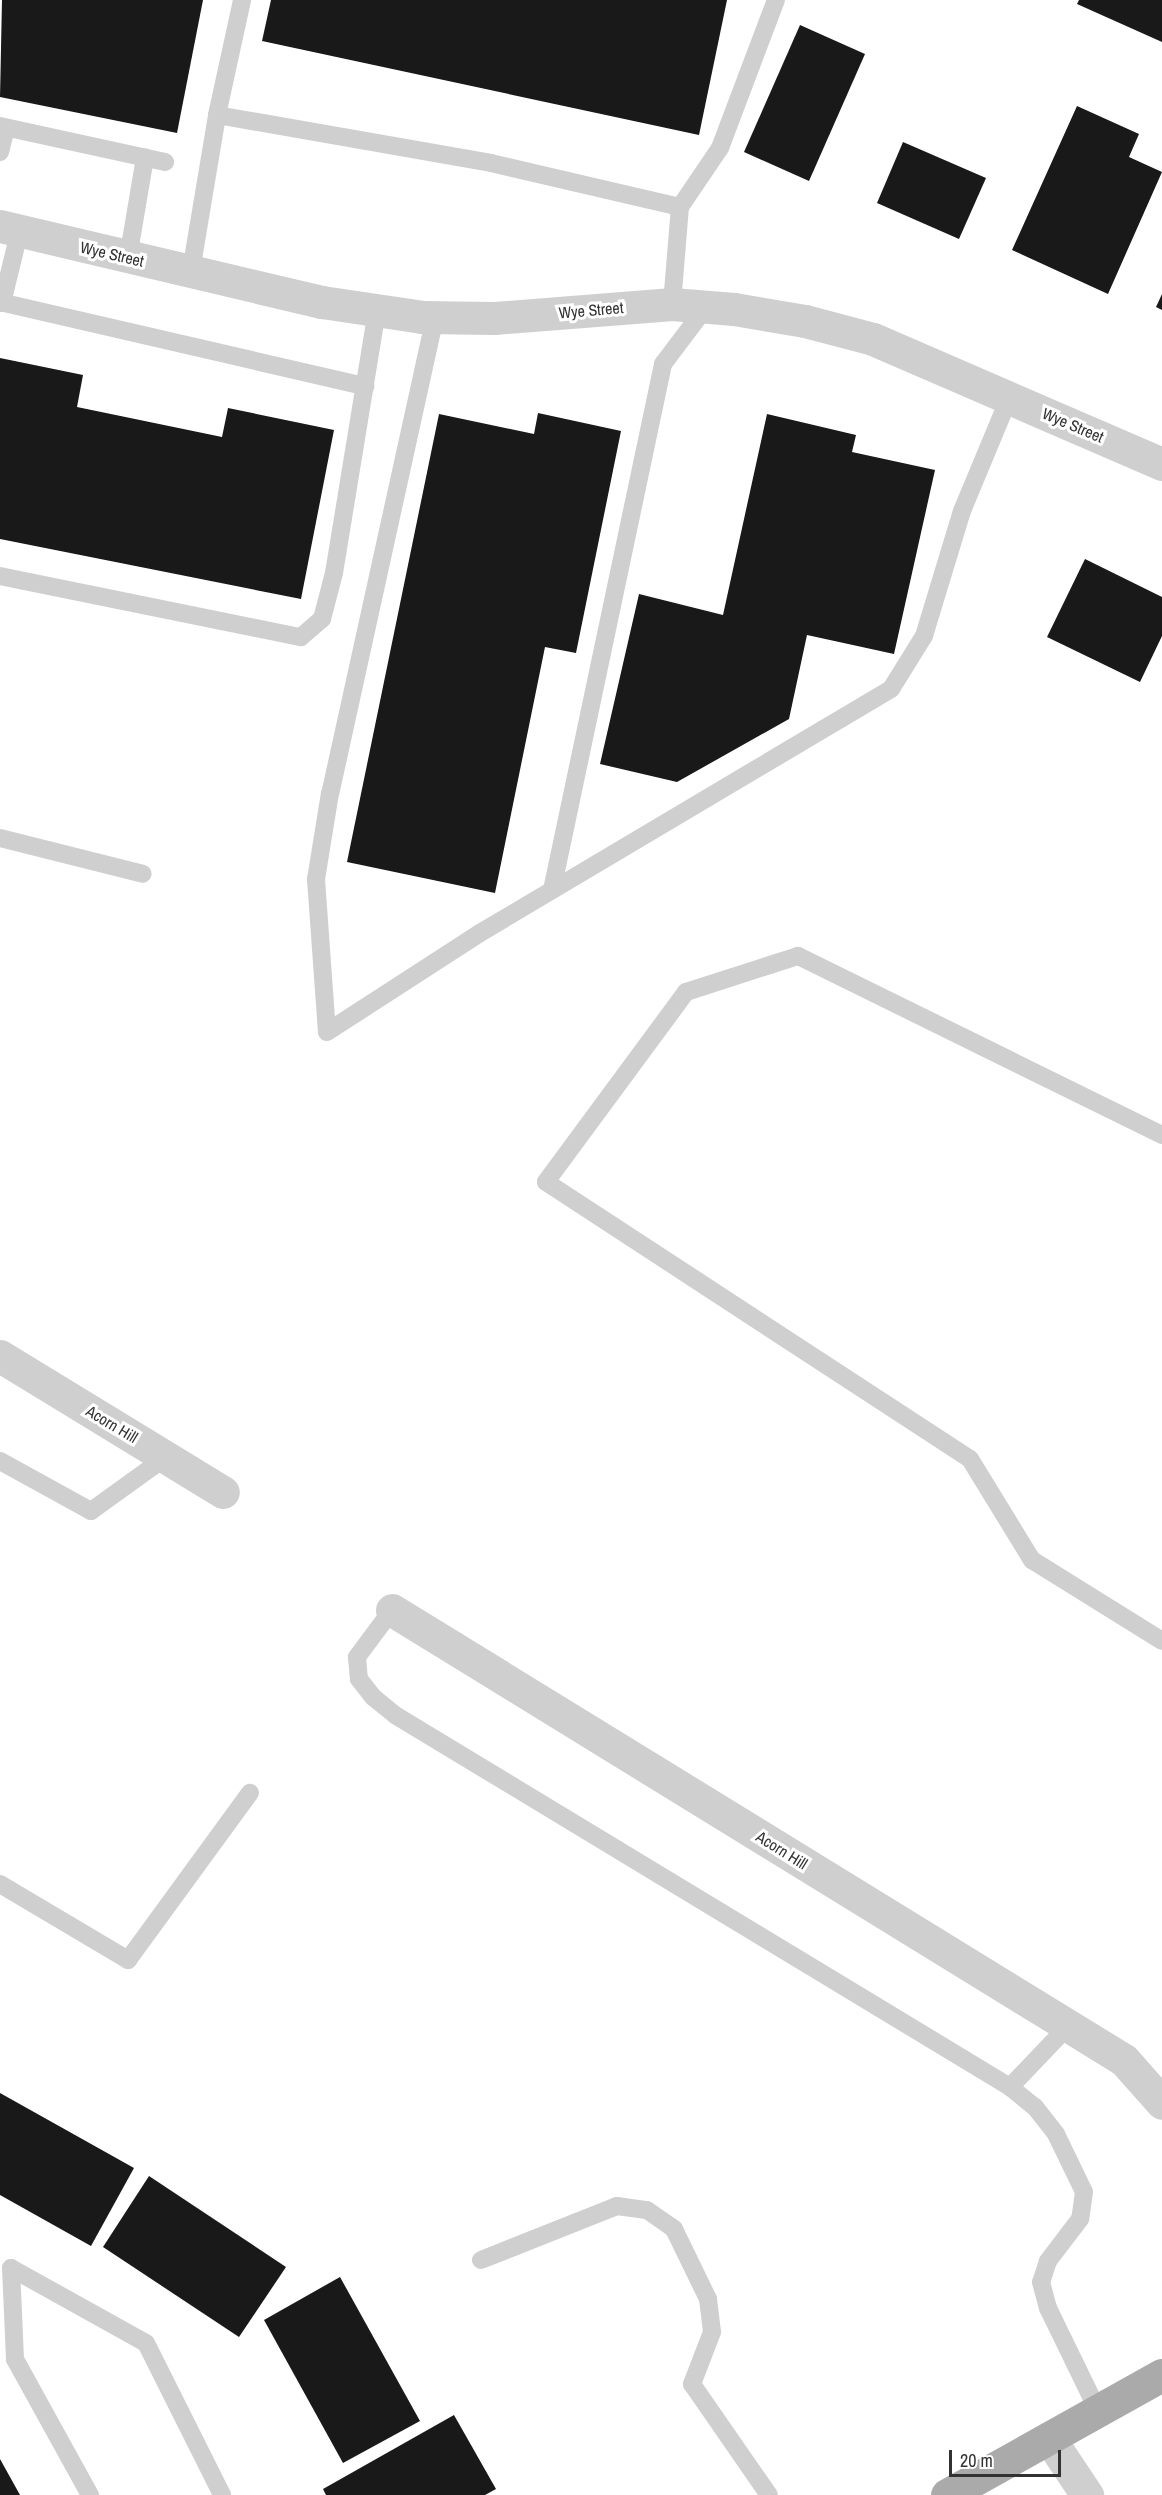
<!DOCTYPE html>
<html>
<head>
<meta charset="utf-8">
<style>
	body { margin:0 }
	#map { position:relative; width:1162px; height:2495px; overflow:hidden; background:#fff; font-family:"Archivo Narrow",sans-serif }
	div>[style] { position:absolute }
	.building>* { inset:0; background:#191919 }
	.service>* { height:18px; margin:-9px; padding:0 9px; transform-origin:9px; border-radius:9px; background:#cfcfcf }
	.minor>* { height:33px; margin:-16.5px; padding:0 16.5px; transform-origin:16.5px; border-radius:16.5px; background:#cfcfcf }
	.primary>* { height:33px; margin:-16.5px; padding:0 16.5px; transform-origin:16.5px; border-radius:16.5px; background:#aaa }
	span { translate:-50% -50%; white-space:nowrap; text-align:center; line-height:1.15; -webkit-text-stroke:6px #fff; paint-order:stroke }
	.street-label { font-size:16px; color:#323232 }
	.scale { position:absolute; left:949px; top:2450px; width:112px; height:27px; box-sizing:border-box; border:3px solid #323232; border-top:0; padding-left:8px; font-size:18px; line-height:21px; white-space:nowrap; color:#323232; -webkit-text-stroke:4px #fff; paint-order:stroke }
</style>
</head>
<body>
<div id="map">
	<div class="building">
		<div style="clip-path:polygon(2px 0,203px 0,177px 133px,0 97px)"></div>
		<div style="clip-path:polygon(271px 0,727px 0,699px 135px,262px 41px)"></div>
		<div style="clip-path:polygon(1079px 0,1162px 0,1162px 42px,1077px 4px)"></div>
		<div style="clip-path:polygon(800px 25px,865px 54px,809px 181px,744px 152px)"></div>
		<div style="clip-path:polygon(1077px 106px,1139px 134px,1129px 157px,1162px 172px,1108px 294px,1012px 250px)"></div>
		<div style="clip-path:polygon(903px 142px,986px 178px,959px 239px,877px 203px)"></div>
		<div style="clip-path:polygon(1162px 294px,1162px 310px,1156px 307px)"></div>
		<div style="clip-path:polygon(0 358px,83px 375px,77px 407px,222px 437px,228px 408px,334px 430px,301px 599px,0 539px)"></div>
		<div style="clip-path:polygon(538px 413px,621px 431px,576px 653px,545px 647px,495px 893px,347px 862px,439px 414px,534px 434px)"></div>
		<div style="clip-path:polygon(767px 414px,856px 435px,852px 452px,935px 470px,894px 654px,807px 635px,789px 719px,677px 782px,600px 764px,639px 594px,723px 615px)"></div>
		<div style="clip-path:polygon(1085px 559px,1162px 597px,1162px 636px,1140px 682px,1047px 637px)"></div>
		<div style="clip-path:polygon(0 2093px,134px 2168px,91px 2246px,0 2195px)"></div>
		<div style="clip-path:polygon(149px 2176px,286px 2267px,239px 2337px,103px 2247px)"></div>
		<div style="clip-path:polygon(340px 2277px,420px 2421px,343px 2463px,264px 2320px)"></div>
		<div style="clip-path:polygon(454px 2415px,496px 2489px,485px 2495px,326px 2495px,323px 2489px)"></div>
		<div style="clip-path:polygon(0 2459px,20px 2495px,0 2495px)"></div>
	</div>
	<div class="service">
		<div style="left:217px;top:115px;width:278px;rotate:9.9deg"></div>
		<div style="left:491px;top:163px;width:194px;rotate:13.1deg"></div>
		<div style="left:680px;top:207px;width:71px;rotate:-55.9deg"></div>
		<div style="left:720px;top:148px;width:158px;rotate:-69.3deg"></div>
		<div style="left:0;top:126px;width:169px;rotate:12.3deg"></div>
		<div style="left:0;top:152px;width:25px;rotate:-76deg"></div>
		<div style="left:128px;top:258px;width:102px;rotate:-80.4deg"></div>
		<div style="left:191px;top:271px;width:158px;rotate:-80.5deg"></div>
		<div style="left:217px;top:115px;width:118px;rotate:-77.7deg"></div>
		<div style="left:0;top:302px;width:375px;rotate:13deg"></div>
		<div style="left:2px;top:303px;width:72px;rotate:-76.3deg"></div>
		<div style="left:672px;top:304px;width:97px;rotate:-85.3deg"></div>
		<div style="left:435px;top:317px;width:487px;rotate:102.4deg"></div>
		<div style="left:330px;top:793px;width:87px;rotate:99.2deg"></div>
		<div style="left:316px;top:879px;width:153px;rotate:85.9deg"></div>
		<div style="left:327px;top:1032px;width:182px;rotate:-32.9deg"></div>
		<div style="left:480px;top:933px;width:478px;rotate:-30.7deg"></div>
		<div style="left:891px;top:689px;width:62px;rotate:-58.1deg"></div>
		<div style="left:924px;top:636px;width:131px;rotate:-73.1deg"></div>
		<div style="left:962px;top:511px;width:122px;rotate:-67.4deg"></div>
		<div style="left:0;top:576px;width:307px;rotate:11.5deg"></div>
		<div style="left:301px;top:637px;width:28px;rotate:-41deg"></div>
		<div style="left:322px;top:619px;width:48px;rotate:-75.4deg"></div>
		<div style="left:334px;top:573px;width:266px;rotate:-80.7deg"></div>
		<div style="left:0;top:838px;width:147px;rotate:14.1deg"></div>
		<div style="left:552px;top:890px;width:538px;rotate:-78.08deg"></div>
		<div style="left:663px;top:364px;width:71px;rotate:-53deg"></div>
		<div style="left:1162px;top:1135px;width:406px;rotate:-153.8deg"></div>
		<div style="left:798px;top:956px;width:118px;rotate:162.2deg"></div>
		<div style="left:686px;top:992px;width:236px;rotate:126.4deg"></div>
		<div style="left:546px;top:1182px;width:506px;rotate:33.16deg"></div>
		<div style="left:970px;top:1459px;width:119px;rotate:58.5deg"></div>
		<div style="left:1032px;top:1560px;width:153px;rotate:31.9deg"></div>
		<div style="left:0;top:1461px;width:104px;rotate:28.8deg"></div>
		<div style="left:91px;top:1511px;width:92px;rotate:-35.8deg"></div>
		<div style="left:392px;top:1610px;width:59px;rotate:126.7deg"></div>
		<div style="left:357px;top:1657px;width:22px;rotate:85deg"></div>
		<div style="left:359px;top:1679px;width:23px;rotate:52deg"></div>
		<div style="left:373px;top:1697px;width:28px;rotate:39deg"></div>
		<div style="left:395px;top:1715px;width:719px;rotate:31.17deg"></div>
		<div style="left:1010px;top:2087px;width:32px;rotate:39deg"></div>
		<div style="left:1035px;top:2107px;width:34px;rotate:52deg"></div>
		<div style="left:1056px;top:2134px;width:64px;rotate:64.2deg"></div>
		<div style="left:1084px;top:2192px;width:27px;rotate:98deg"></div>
		<div style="left:1080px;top:2219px;width:53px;rotate:127.3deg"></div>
		<div style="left:1048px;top:2261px;width:22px;rotate:108deg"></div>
		<div style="left:1041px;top:2282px;width:27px;rotate:75deg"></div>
		<div style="left:1048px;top:2308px;width:114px;rotate:64.1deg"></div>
		<div style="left:0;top:1884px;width:149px;rotate:30.7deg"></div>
		<div style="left:128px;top:1960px;width:207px;rotate:-53.9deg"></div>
		<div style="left:1010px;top:2087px;width:84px;rotate:-46.4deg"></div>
		<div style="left:481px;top:2260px;width:146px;rotate:-21.7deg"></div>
		<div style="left:617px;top:2206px;width:30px;rotate:8deg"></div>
		<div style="left:647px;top:2210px;width:33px;rotate:35deg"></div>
		<div style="left:674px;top:2229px;width:78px;rotate:64.1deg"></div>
		<div style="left:708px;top:2299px;width:33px;rotate:83deg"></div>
		<div style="left:712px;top:2332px;width:56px;rotate:111deg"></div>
		<div style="left:692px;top:2384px;width:135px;rotate:55.3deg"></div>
		<div style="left:90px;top:2495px;width:155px;rotate:-118.9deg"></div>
		<div style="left:15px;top:2359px;width:91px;rotate:-92.5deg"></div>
		<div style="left:11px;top:2268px;width:154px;rotate:29.1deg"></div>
		<div style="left:146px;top:2343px;width:170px;rotate:63.4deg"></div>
	</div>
	<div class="minor">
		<div style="left:0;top:226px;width:331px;rotate:13.3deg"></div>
		<div style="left:322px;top:302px;width:101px;rotate:8.5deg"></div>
		<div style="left:422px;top:317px;width:72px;rotate:0.8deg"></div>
		<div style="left:494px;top:318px;width:179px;rotate:-4.5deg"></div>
		<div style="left:672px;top:304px;width:62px;rotate:4.6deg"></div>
		<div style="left:734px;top:309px;width:72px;rotate:9.6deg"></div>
		<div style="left:805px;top:321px;width:70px;rotate:14.8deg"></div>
		<div style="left:873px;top:339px;width:315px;rotate:23.4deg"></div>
		<div style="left:0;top:1356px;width:261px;rotate:31.4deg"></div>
		<div style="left:392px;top:1610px;width:859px;rotate:31.58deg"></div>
		<div style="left:1124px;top:2060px;width:57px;rotate:48.5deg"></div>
		<div style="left:1049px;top:2438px;width:69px;rotate:56.3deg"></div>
	</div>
	<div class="primary">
		<div style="left:947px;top:2495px;width:246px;rotate:-29.2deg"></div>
	</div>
	<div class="street-label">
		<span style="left:112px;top:254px;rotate:13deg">Wye Street</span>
		<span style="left:591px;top:310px;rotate:-5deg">Wye Street</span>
		<span style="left:1073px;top:425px;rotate:23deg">Wye Street</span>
		<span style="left:112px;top:1424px;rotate:31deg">Acorn Hill</span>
		<span style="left:782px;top:1850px;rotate:32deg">Acorn Hill</span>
	</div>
	<div class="scale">20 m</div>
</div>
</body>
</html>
